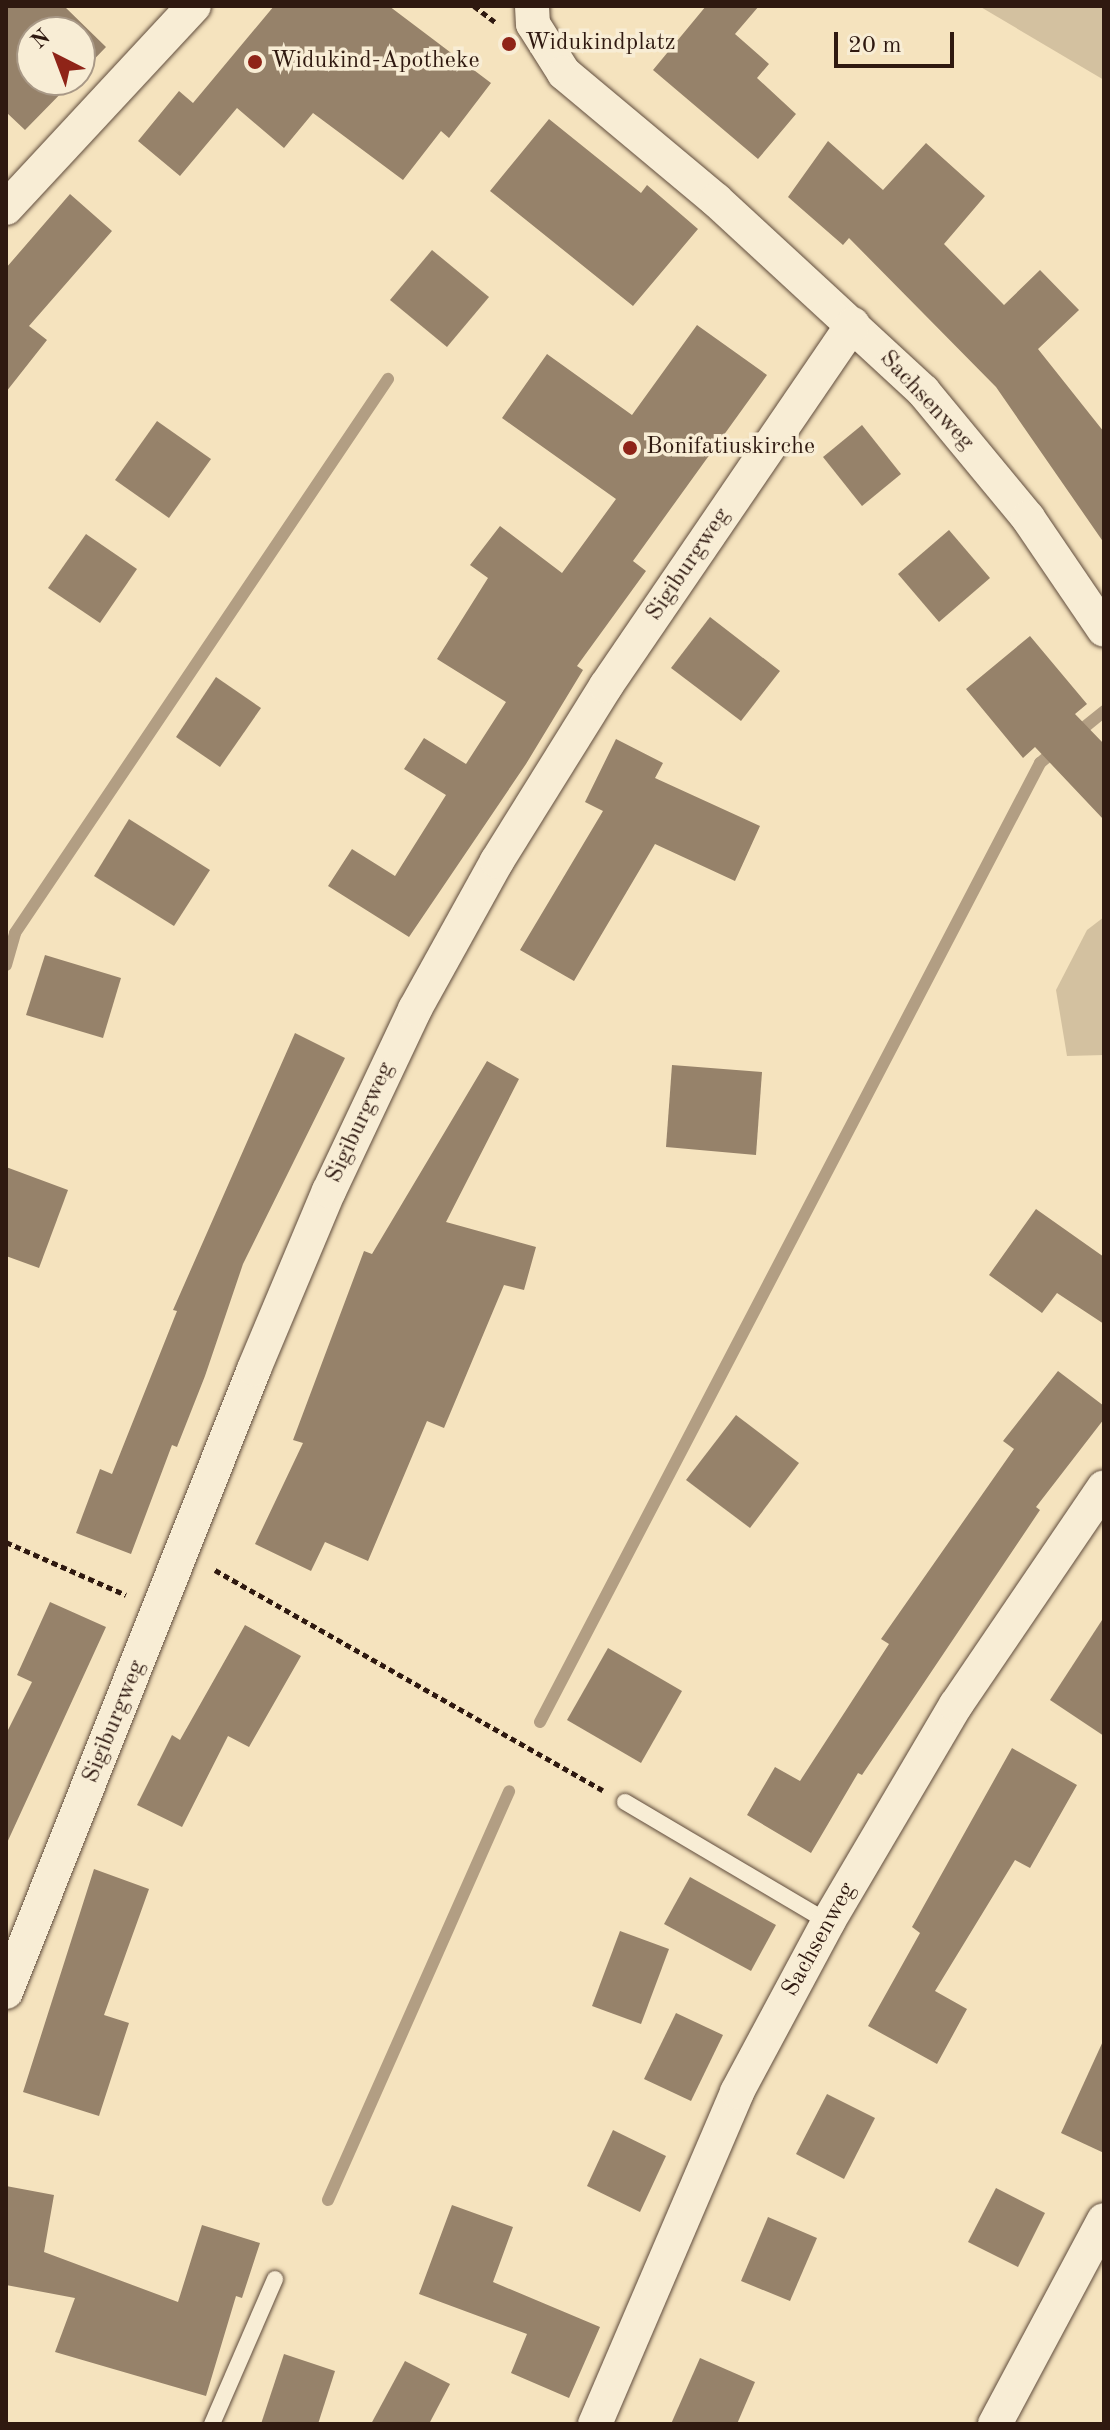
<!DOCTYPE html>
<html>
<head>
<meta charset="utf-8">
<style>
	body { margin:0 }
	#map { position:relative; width:1110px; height:2430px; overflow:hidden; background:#f5e3be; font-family:"Old Standard TT",serif }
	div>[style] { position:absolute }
	.green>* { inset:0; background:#d3c1a0 }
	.stream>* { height:12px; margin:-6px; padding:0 6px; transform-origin:6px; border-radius:6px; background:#b29e83 }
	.building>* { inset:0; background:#96826a }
	.path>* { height:5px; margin-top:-2.5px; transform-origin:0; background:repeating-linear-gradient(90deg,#2f1910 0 6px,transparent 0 10px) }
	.roads { filter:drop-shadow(0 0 2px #604c3c) drop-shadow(0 0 2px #604c3c) }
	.service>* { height:16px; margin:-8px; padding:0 8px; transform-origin:8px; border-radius:8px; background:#f8edd5 }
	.minor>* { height:34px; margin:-17px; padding:0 17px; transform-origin:17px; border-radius:17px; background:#f8edd5 }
	.dots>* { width:22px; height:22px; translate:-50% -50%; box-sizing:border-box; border:4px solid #f8edd5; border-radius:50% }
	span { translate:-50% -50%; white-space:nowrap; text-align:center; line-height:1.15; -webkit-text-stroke:7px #f8edd5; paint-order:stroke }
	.poi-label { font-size:24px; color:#2f1910 }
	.left { translate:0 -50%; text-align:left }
	.street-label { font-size:24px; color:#2f1910 }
	.frame { position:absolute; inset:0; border:8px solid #2f1910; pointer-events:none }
	.north { position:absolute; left:16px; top:16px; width:80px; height:80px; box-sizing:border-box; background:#f8edd5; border:2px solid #a89886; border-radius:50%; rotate:318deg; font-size:22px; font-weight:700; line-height:32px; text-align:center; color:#2f1910 }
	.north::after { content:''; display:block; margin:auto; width:28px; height:36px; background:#8f2418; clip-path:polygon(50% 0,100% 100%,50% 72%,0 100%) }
	.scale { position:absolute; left:834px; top:32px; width:120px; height:36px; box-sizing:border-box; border:4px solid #2f1910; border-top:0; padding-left:10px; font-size:24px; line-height:28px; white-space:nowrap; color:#2f1910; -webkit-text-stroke:6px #f8edd5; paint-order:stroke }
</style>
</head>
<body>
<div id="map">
	<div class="green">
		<div style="clip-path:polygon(979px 6px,1104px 6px,1104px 80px)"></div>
		<div style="clip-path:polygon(1104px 917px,1104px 1055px,1067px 1056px,1056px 990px,1087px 930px)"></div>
	</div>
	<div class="stream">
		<div style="left:1076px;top:734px;width:36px;rotate:-39deg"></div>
		<div style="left:6px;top:965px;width:33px;rotate:-74deg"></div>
		<div style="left:15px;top:933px;width:668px;rotate:-56.05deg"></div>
		<div style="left:540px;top:1722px;width:1082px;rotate:-62.46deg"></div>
		<div style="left:1040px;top:763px;width:23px;rotate:-40deg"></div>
		<div style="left:328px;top:2200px;width:447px;rotate:-66.1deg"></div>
	</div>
	<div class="building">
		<div style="clip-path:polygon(6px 6px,64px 6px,106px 47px,80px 74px,80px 32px,32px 32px,32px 80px,74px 80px,25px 130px,6px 112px)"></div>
		<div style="clip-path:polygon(274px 6px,389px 6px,491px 83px,449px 138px,441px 131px,403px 180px,313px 113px,284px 148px,237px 108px,180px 176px,138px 141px,179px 91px,193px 103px)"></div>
		<div style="clip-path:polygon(706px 6px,759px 6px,735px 34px,769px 64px,757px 78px,796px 114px,758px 159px,653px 70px)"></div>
		<div style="clip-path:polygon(549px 119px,641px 193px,647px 185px,698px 229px,633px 306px,490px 191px)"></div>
		<div style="clip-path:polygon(828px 141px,883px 190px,926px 143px,985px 196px,944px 244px,1004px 305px,1040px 270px,1079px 310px,1038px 349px,1104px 432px,1104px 543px,996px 387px,849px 238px,843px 245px,788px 197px)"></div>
		<div style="clip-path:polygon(70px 194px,112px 231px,29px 326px,47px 340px,6px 392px,6px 268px)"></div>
		<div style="clip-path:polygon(432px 250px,489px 297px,447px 347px,390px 300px)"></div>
		<div style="clip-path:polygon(697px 325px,767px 375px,633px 561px,646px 571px,577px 666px,583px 670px,526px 764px,409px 937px,328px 886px,352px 849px,395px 876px,446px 795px,404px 769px,424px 738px,466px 764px,506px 702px,437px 659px,488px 578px,470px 565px,500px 526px,562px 573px,616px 499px,502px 418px,547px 354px,632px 415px)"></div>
		<div style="clip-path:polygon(157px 421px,211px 459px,169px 518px,115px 480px)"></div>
		<div style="clip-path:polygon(862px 425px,901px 474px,862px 506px,823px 457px)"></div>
		<div style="clip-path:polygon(949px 530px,990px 578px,939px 622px,898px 574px)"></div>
		<div style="clip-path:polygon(86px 534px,137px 569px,100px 623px,48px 588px)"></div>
		<div style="clip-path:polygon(710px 617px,780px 671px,741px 721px,671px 668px)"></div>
		<div style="clip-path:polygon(1030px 636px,1087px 704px,1075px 714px,1104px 744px,1104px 820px,1035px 747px,1023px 758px,966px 689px)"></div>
		<div style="clip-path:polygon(216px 677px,261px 708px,220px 767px,176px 737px)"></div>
		<div style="clip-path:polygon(616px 739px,663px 763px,655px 778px,760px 826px,735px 881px,655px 844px,574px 981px,520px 950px,603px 811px,585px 802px)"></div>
		<div style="clip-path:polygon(129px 819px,210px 870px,174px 926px,94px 876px)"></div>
		<div style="clip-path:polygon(45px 955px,121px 978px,103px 1038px,26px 1015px)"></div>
		<div style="clip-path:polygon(295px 1033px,345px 1058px,243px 1264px,205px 1376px,177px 1447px,172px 1445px,131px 1554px,76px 1533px,100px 1469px,112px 1474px,177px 1311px,173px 1310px)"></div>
		<div style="clip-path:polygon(487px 1061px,519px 1079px,446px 1222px,536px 1247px,524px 1290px,504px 1285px,444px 1428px,427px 1421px,368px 1561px,325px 1542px,311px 1571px,255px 1544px,303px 1443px,293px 1440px,364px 1251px,372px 1254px)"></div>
		<div style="clip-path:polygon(672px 1065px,762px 1072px,756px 1155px,666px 1147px)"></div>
		<div style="clip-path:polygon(6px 1167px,68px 1190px,39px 1268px,6px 1256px)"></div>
		<div style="clip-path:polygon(1036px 1209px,1104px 1257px,1104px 1324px,1057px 1293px,1042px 1313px,989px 1275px)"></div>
		<div style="clip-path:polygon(1058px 1371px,1104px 1406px,1104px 1419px,1036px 1507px,1040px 1510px,862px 1775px,858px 1773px,811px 1853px,747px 1815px,775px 1767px,800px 1781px,889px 1644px,881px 1639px,1014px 1449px,1003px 1441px)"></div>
		<div style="clip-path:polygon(736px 1415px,799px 1463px,750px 1528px,686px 1480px)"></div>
		<div style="clip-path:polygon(50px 1602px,106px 1627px,6px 1845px,6px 1734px,32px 1682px,17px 1675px)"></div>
		<div style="clip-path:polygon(1104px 1617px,1104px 1736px,1050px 1700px)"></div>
		<div style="clip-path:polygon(245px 1625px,301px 1656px,249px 1747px,228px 1736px,182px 1827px,137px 1805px,172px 1735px,180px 1740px)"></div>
		<div style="clip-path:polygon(608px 1648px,682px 1691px,641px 1763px,567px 1720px)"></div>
		<div style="clip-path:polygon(1012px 1748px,1077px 1785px,1030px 1868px,1015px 1860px,935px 1991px,967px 2009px,937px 2064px,868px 2026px,920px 1933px,912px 1927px)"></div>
		<div style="clip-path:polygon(94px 1869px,149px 1889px,104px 2015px,129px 2023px,99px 2116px,23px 2092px)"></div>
		<div style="clip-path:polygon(690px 1877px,776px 1925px,751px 1971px,664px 1924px)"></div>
		<div style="clip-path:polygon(620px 1931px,669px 1949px,641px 2024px,592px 2006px)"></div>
		<div style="clip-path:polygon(676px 2013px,723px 2035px,691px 2101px,644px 2079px)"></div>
		<div style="clip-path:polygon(1104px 2039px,1104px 2153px,1061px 2133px)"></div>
		<div style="clip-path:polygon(827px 2094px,875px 2118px,844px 2179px,796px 2154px)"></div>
		<div style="clip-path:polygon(613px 2130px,666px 2156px,640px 2212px,587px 2186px)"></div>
		<div style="clip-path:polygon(6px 2186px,54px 2195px,44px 2252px,178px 2302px,202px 2225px,260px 2243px,242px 2298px,236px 2296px,206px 2396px,55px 2352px,75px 2298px,6px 2285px)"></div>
		<div style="clip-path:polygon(996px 2188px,1045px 2213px,1018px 2267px,968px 2242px)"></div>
		<div style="clip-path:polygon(452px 2205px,513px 2227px,493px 2282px,600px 2327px,569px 2398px,511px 2373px,527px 2334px,419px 2294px)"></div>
		<div style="clip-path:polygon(768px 2217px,817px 2238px,790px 2301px,741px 2281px)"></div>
		<div style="clip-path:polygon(284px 2354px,335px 2371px,318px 2424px,261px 2424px)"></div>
		<div style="clip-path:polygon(700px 2358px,755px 2382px,737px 2424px,671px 2424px)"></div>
		<div style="clip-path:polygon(405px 2361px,450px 2384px,429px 2424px,371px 2424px)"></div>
	</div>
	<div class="path">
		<div style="left:474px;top:6px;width:26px;rotate:37deg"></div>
		<div style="left:6px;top:1542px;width:131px;rotate:23.8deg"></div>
		<div style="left:215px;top:1570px;width:446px;rotate:29.6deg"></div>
	</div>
	<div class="roads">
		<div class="service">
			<div style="left:625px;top:1802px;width:236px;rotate:30.6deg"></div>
			<div style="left:212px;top:2424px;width:158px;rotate:-66.5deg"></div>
		</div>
		<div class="minor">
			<div style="left:532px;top:6px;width:18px;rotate:87deg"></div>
			<div style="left:533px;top:24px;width:58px;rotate:57.7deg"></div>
			<div style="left:564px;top:73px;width:198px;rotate:39.9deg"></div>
			<div style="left:716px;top:200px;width:282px;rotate:42.7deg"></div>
			<div style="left:923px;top:391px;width:165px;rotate:50.4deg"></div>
			<div style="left:1028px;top:518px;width:135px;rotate:55.8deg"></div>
			<div style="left:6px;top:208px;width:276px;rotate:-47.1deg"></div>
			<div style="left:6px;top:1992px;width:671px;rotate:-68.29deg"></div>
			<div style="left:254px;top:1369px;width:193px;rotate:-67.2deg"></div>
			<div style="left:329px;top:1191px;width:201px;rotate:-64.7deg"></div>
			<div style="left:415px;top:1009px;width:169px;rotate:-61deg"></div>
			<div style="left:497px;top:861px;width:206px;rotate:-58.1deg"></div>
			<div style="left:606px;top:686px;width:438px;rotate:-55.7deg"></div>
			<div style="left:595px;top:2424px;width:361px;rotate:-66.8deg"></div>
			<div style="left:737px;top:2092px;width:193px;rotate:-61.8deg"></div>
			<div style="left:828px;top:1922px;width:252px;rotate:-59.5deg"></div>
			<div style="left:956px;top:1705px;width:263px;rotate:-55.8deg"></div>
			<div style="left:995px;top:2424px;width:231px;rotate:-61.9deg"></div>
		</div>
	</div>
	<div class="dots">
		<div style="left:509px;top:44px;background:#8f2418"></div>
		<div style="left:255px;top:62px;background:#8f2418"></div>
		<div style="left:630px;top:448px;background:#8f2418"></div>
	</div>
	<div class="poi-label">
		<span class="left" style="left:525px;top:44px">Widukindplatz</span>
		<span class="left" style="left:271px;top:62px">Widukind-Apotheke</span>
		<span class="left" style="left:646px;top:448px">Bonifatiuskirche</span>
	</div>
	<div class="street-label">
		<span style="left:926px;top:401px;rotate:47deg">Sachsenweg</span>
		<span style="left:689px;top:565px;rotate:-56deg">Sigiburgweg</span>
		<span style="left:361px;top:1123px;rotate:-65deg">Sigiburgweg</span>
		<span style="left:115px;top:1722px;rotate:-68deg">Sigiburgweg</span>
		<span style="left:820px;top:1940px;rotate:-61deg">Sachsenweg</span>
	</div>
	<div class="frame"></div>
	<div class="north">N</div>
	<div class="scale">20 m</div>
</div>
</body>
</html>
